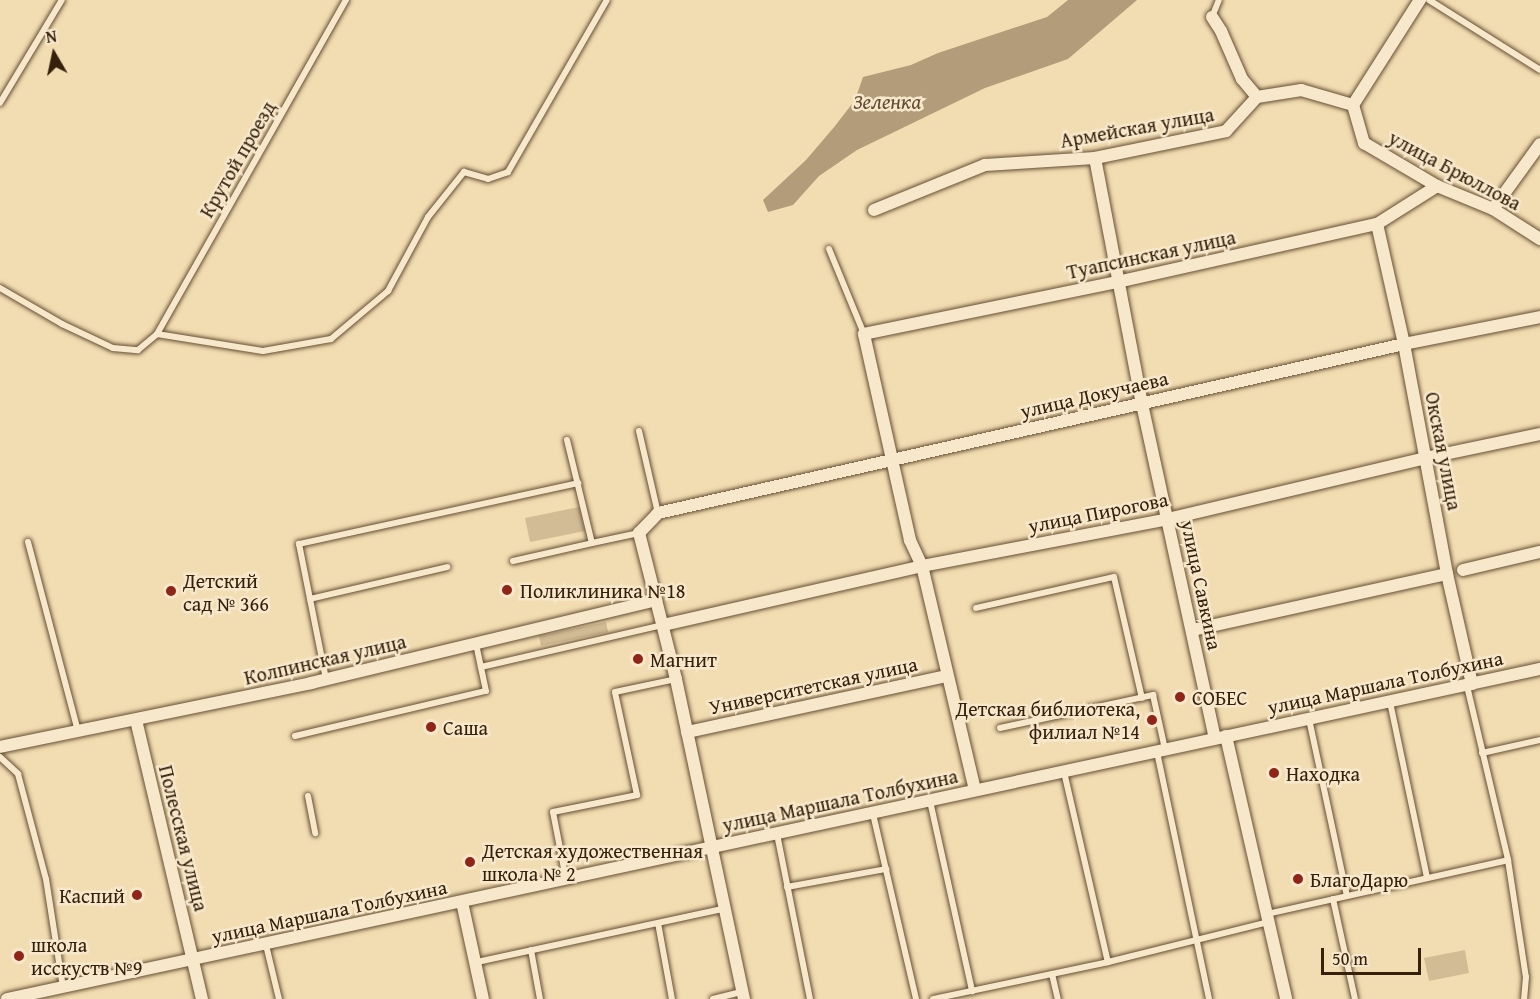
<!DOCTYPE html>
<html>
<head>
<meta charset="utf-8">
<style>
	body { margin:0 }
	#map { position:relative; width:1540px; height:999px; overflow:hidden; background:#f2dcb1; font-family:"Gentium Book Plus",serif }
	div>[style] { position:absolute }
	.green>* { inset:0; background:#d2bc95 }
	.water>* { inset:0; background:#b29c79 }
	.roads { filter:drop-shadow(0 0 2px #654f34) drop-shadow(0 0 2px #654f34) }
	.lane>* { height:6px; margin:-3px; padding:0 3px; transform-origin:3px; border-radius:3px; background:#f7e8cc }
	.street>* { height:12px; margin:-6px; padding:0 6px; transform-origin:6px; border-radius:6px; background:#f7e8cc }
	.dots>* { width:16px; height:16px; translate:-50% -50%; box-sizing:border-box; border:3px solid #f7e8cc; border-radius:50% }
	span { translate:-50% -50%; white-space:nowrap; text-align:center; line-height:1.15; -webkit-text-stroke:5px #f7e8cc; paint-order:stroke }
	.street-label { font-size:20px; color:#36200b }
	.poi-label { font-size:20px; color:#36200b }
	.left { translate:0 -50%; text-align:left }
	.right { translate:-100% -50%; text-align:right }
	.water-label { font-size:21px; color:#614b32; font-style:italic }
	.north { position:absolute; left:24px; top:24px; width:60px; height:60px; -webkit-text-stroke:4px #f7e8cc; paint-order:stroke; rotate:351deg; font-size:16px; font-weight:700; line-height:24px; text-align:center; color:#36200b }
	.north::after { content:''; display:block; margin:auto; width:21px; height:27px; background:#36200b; clip-path:polygon(50% 0,100% 100%,50% 72%,0 100%) }
	.scale { position:absolute; left:1321px; top:948px; width:100px; height:27px; box-sizing:border-box; border:3px solid #36200b; border-top:0; padding-left:8px; font-size:18px; line-height:21px; white-space:nowrap; color:#36200b; -webkit-text-stroke:4px #f7e8cc; paint-order:stroke }
</style>
</head>
<body>
<div id="map">
	<div class="green">
		<div style="clip-path:polygon(579px 507px,585px 531px,530px 542px,525px 518px)"></div>
		<div style="clip-path:polygon(606px 622px,608px 632px,541px 646px,539px 636px)"></div>
		<div style="clip-path:polygon(1465px 950px,1469px 973px,1429px 981px,1424px 958px)"></div>
	</div>
	<div class="water">
		<div style="clip-path:polygon(1068px 0,1137px 0,1068px 59px,985px 88px,857px 150px,819px 176px,793px 205px,768px 212px,763px 200px,806px 160px,835px 126px,855px 100px,863px 77px,911px 65px,938px 53px,1047px 17px)"></div>
	</div>
	<div class="roads">
		<div class="lane">
			<div style="left:1429px;top:0;width:131px;rotate:32.2deg"></div>
			<div style="left:1212px;top:17px;width:18px;rotate:-68deg"></div>
			<div style="left:0;top:103px;width:120px;rotate:-59deg"></div>
			<div style="left:829px;top:249px;width:92px;rotate:67.6deg"></div>
			<div style="left:0;top:288px;width:72px;rotate:30.1deg"></div>
			<div style="left:62px;top:324px;width:56px;rotate:25.2deg"></div>
			<div style="left:113px;top:348px;width:25px;rotate:5deg"></div>
			<div style="left:138px;top:350px;width:25px;rotate:-40deg"></div>
			<div style="left:157px;top:334px;width:384px;rotate:-60.5deg"></div>
			<div style="left:157px;top:334px;width:107px;rotate:9.1deg"></div>
			<div style="left:263px;top:351px;width:69px;rotate:-10deg"></div>
			<div style="left:331px;top:339px;width:75px;rotate:-40.1deg"></div>
			<div style="left:388px;top:291px;width:84px;rotate:-61.6deg"></div>
			<div style="left:428px;top:217px;width:58px;rotate:-51.3deg"></div>
			<div style="left:464px;top:172px;width:25px;rotate:16deg"></div>
			<div style="left:488px;top:179px;width:21px;rotate:-19deg"></div>
			<div style="left:508px;top:172px;width:198px;rotate:-60.1deg"></div>
			<div style="left:639px;top:431px;width:84px;rotate:77deg"></div>
			<div style="left:567px;top:440px;width:106px;rotate:76.4deg"></div>
			<div style="left:592px;top:543px;width:48px;rotate:-12deg"></div>
			<div style="left:28px;top:542px;width:196px;rotate:75.2deg"></div>
			<div style="left:513px;top:561px;width:81px;rotate:-12.8deg"></div>
			<div style="left:310px;top:599px;width:141px;rotate:-13.1deg"></div>
			<div style="left:976px;top:608px;width:141px;rotate:-12.7deg"></div>
			<div style="left:1114px;top:577px;width:124px;rotate:77deg"></div>
			<div style="left:476px;top:644px;width:24px;rotate:78deg"></div>
			<div style="left:481px;top:667px;width:187px;rotate:-13deg"></div>
			<div style="left:326px;top:679px;width:138px;rotate:-101.3deg"></div>
			<div style="left:299px;top:544px;width:286px;rotate:-12.3deg"></div>
			<div style="left:1467px;top:686px;width:179px;rotate:76.7deg"></div>
			<div style="left:1508px;top:860px;width:118px;rotate:81.3deg"></div>
			<div style="left:1526px;top:977px;width:22px;rotate:95deg"></div>
			<div style="left:1390px;top:702px;width:180px;rotate:78.1deg"></div>
			<div style="left:1309px;top:719px;width:181px;rotate:77.9deg"></div>
			<div style="left:1000px;top:728px;width:157px;rotate:-12.2deg"></div>
			<div style="left:1153px;top:695px;width:55px;rotate:77.5deg"></div>
			<div style="left:295px;top:736px;width:196px;rotate:-13.3deg"></div>
			<div style="left:486px;top:691px;width:25px;rotate:-102deg"></div>
			<div style="left:1157px;top:752px;width:252px;rotate:78.1deg"></div>
			<div style="left:1482px;top:753px;width:59px;rotate:-12.6deg"></div>
			<div style="left:0;top:757px;width:25px;rotate:43deg"></div>
			<div style="left:18px;top:774px;width:109px;rotate:75.1deg"></div>
			<div style="left:46px;top:879px;width:109px;rotate:81.1deg"></div>
			<div style="left:1064px;top:772px;width:195px;rotate:77deg"></div>
			<div style="left:308px;top:796px;width:38px;rotate:79deg"></div>
			<div style="left:930px;top:801px;width:195px;rotate:77.5deg"></div>
			<div style="left:873px;top:814px;width:190px;rotate:76.9deg"></div>
			<div style="left:777px;top:834px;width:168px;rotate:78.7deg"></div>
			<div style="left:566px;top:879px;width:68px;rotate:-101deg"></div>
			<div style="left:553px;top:812px;width:86px;rotate:-11.4deg"></div>
			<div style="left:637px;top:795px;width:105px;rotate:-102.1deg"></div>
			<div style="left:615px;top:692px;width:62px;rotate:-12deg"></div>
			<div style="left:787px;top:887px;width:101px;rotate:-10.3deg"></div>
			<div style="left:1333px;top:899px;width:102px;rotate:77.6deg"></div>
			<div style="left:1267px;top:914px;width:247px;rotate:-12.6deg"></div>
			<div style="left:658px;top:923px;width:77px;rotate:79.6deg"></div>
			<div style="left:266px;top:945px;width:56px;rotate:76.5deg"></div>
			<div style="left:531px;top:950px;width:50px;rotate:79.6deg"></div>
			<div style="left:477px;top:962px;width:252px;rotate:-12.2deg"></div>
			<div style="left:1052px;top:974px;width:26px;rotate:77deg"></div>
			<div style="left:713px;top:999px;width:30px;rotate:-14deg"></div>
			<div style="left:933px;top:999px;width:179px;rotate:-11.9deg"></div>
			<div style="left:1108px;top:962px;width:165px;rotate:-14deg"></div>
		</div>
		<div class="street">
			<div style="left:1212px;top:17px;width:17px;rotate:57deg"></div>
			<div style="left:1221px;top:31px;width:52px;rotate:66.4deg"></div>
			<div style="left:1242px;top:79px;width:23px;rotate:50deg"></div>
			<div style="left:1257px;top:97px;width:45px;rotate:-9deg"></div>
			<div style="left:1301px;top:90px;width:54px;rotate:16.1deg"></div>
			<div style="left:1353px;top:105px;width:40px;rotate:74deg"></div>
			<div style="left:1364px;top:143px;width:85px;rotate:30.5deg"></div>
			<div style="left:1437px;top:186px;width:61px;rotate:22.3deg"></div>
			<div style="left:1493px;top:209px;width:56px;rotate:32.6deg"></div>
			<div style="left:1353px;top:105px;width:125px;rotate:-57.5deg"></div>
			<div style="left:1095px;top:158px;width:250px;rotate:79.2deg"></div>
			<div style="left:1142px;top:404px;width:342px;rotate:77.7deg"></div>
			<div style="left:1493px;top:209px;width:80px;rotate:-54.1deg"></div>
			<div style="left:874px;top:210px;width:120px;rotate:-22.1deg"></div>
			<div style="left:985px;top:165px;width:110px;rotate:-3.6deg"></div>
			<div style="left:1095px;top:158px;width:134px;rotate:-11.6deg"></div>
			<div style="left:1226px;top:131px;width:46px;rotate:-47.6deg"></div>
			<div style="left:1377px;top:224px;width:123px;rotate:77.3deg"></div>
			<div style="left:1404px;top:344px;width:234px;rotate:79.4deg"></div>
			<div style="left:1447px;top:574px;width:113px;rotate:77.2deg"></div>
			<div style="left:1463px;top:570px;width:79px;rotate:-13.2deg"></div>
			<div style="left:663px;top:625px;width:266px;rotate:-12.8deg"></div>
			<div style="left:922px;top:566px;width:250px;rotate:-10.8deg"></div>
			<div style="left:1168px;top:519px;width:265px;rotate:-13.3deg"></div>
			<div style="left:1426px;top:458px;width:116px;rotate:-11.9deg"></div>
			<div style="left:1192px;top:630px;width:261px;rotate:-12.4deg"></div>
			<div style="left:136px;top:720px;width:287px;rotate:76.7deg"></div>
			<div style="left:687px;top:732px;width:266px;rotate:-12.2deg"></div>
			<div style="left:1226px;top:736px;width:270px;rotate:77.1deg"></div>
			<div style="left:0;top:747px;width:318px;rotate:-11.6deg"></div>
			<div style="left:311px;top:683px;width:355px;rotate:-13.5deg"></div>
			<div style="left:975px;top:790px;width:230px;rotate:-103.3deg"></div>
			<div style="left:922px;top:566px;width:29px;rotate:-115deg"></div>
			<div style="left:910px;top:540px;width:211px;rotate:-102.6deg"></div>
			<div style="left:864px;top:334px;width:258px;rotate:-11.6deg"></div>
			<div style="left:1117px;top:282px;width:266px;rotate:-12.6deg"></div>
			<div style="left:1377px;top:224px;width:71px;rotate:-32.3deg"></div>
			<div style="left:462px;top:902px;width:99px;rotate:77.8deg"></div>
			<div style="left:7px;top:999px;width:1568px;rotate:-12.15deg"></div>
			<div style="left:744px;top:999px;width:327px;rotate:-102deg"></div>
			<div style="left:676px;top:679px;width:151px;rotate:-104.2deg"></div>
			<div style="left:639px;top:533px;width:28px;rotate:-46deg"></div>
			<div style="left:658px;top:513px;width:765px;rotate:-12.76deg"></div>
			<div style="left:1404px;top:344px;width:139px;rotate:-11.2deg"></div>
		</div>
	</div>
	<div class="dots">
		<div style="left:507px;top:590px;background:#8f2418"></div>
		<div style="left:171px;top:591px;background:#8f2418"></div>
		<div style="left:638px;top:659px;background:#8f2418"></div>
		<div style="left:1180px;top:697px;background:#8f2418"></div>
		<div style="left:1152px;top:720px;background:#8f2418"></div>
		<div style="left:431px;top:727px;background:#8f2418"></div>
		<div style="left:1274px;top:773px;background:#8f2418"></div>
		<div style="left:470px;top:862px;background:#8f2418"></div>
		<div style="left:1298px;top:879px;background:#8f2418"></div>
		<div style="left:137px;top:895px;background:#8f2418"></div>
		<div style="left:19px;top:956px;background:#8f2418"></div>
	</div>
	<div class="street-label">
		<span style="left:1137px;top:127px;rotate:-10deg">Армейская улица</span>
		<span style="left:237px;top:159px;rotate:-60deg">Крутой проезд</span>
		<span style="left:1455px;top:170px;rotate:28deg">улица Брюллова</span>
		<span style="left:1151px;top:254px;rotate:-12deg">Туапсинская улица</span>
		<span style="left:1094px;top:394px;rotate:-13deg">улица Докучаева</span>
		<span style="left:1444px;top:451px;rotate:79deg">Окская улица</span>
		<span style="left:1098px;top:512px;rotate:-11deg">улица Пирогова</span>
		<span style="left:1202px;top:585px;rotate:78deg">улица Савкина</span>
		<span style="left:325px;top:659px;rotate:-13deg">Колпинская улица</span>
		<span style="left:1385px;top:682px;rotate:-12deg">улица Маршала Толбухина</span>
		<span style="left:813px;top:685px;rotate:-12deg">Университетская улица</span>
		<span style="left:840px;top:800px;rotate:-12deg">улица Маршала Толбухина</span>
		<span style="left:184px;top:838px;rotate:76deg">Полесская улица</span>
		<span style="left:329px;top:911px;rotate:-12deg">улица Маршала Толбухина</span>
	</div>
	<div class="poi-label">
		<span class="left" style="left:183px;top:592px">Детский<br>сад № 366</span>
		<span class="left" style="left:520px;top:590px">Поликлиника №18</span>
		<span class="left" style="left:650px;top:659px">Магнит</span>
		<span class="left" style="left:1192px;top:697px">СОБЕС</span>
		<span class="right" style="left:1140px;top:720px">Детская библиотека,<br>филиал №14</span>
		<span class="left" style="left:443px;top:727px">Саша</span>
		<span class="left" style="left:1286px;top:773px">Находка</span>
		<span class="left" style="left:482px;top:862px">Детская художественная<br>школа № 2</span>
		<span class="left" style="left:1310px;top:879px">БлагоДарю</span>
		<span class="right" style="left:125px;top:895px">Каспий</span>
		<span class="left" style="left:31px;top:956px">школа<br>исскуств №9</span>
	</div>
	<div class="water-label">
		<span style="left:887px;top:102px">Зеленка</span>
	</div>
	<div class="north">N</div>
	<div class="scale">50 m</div>
</div>
</body>
</html>
